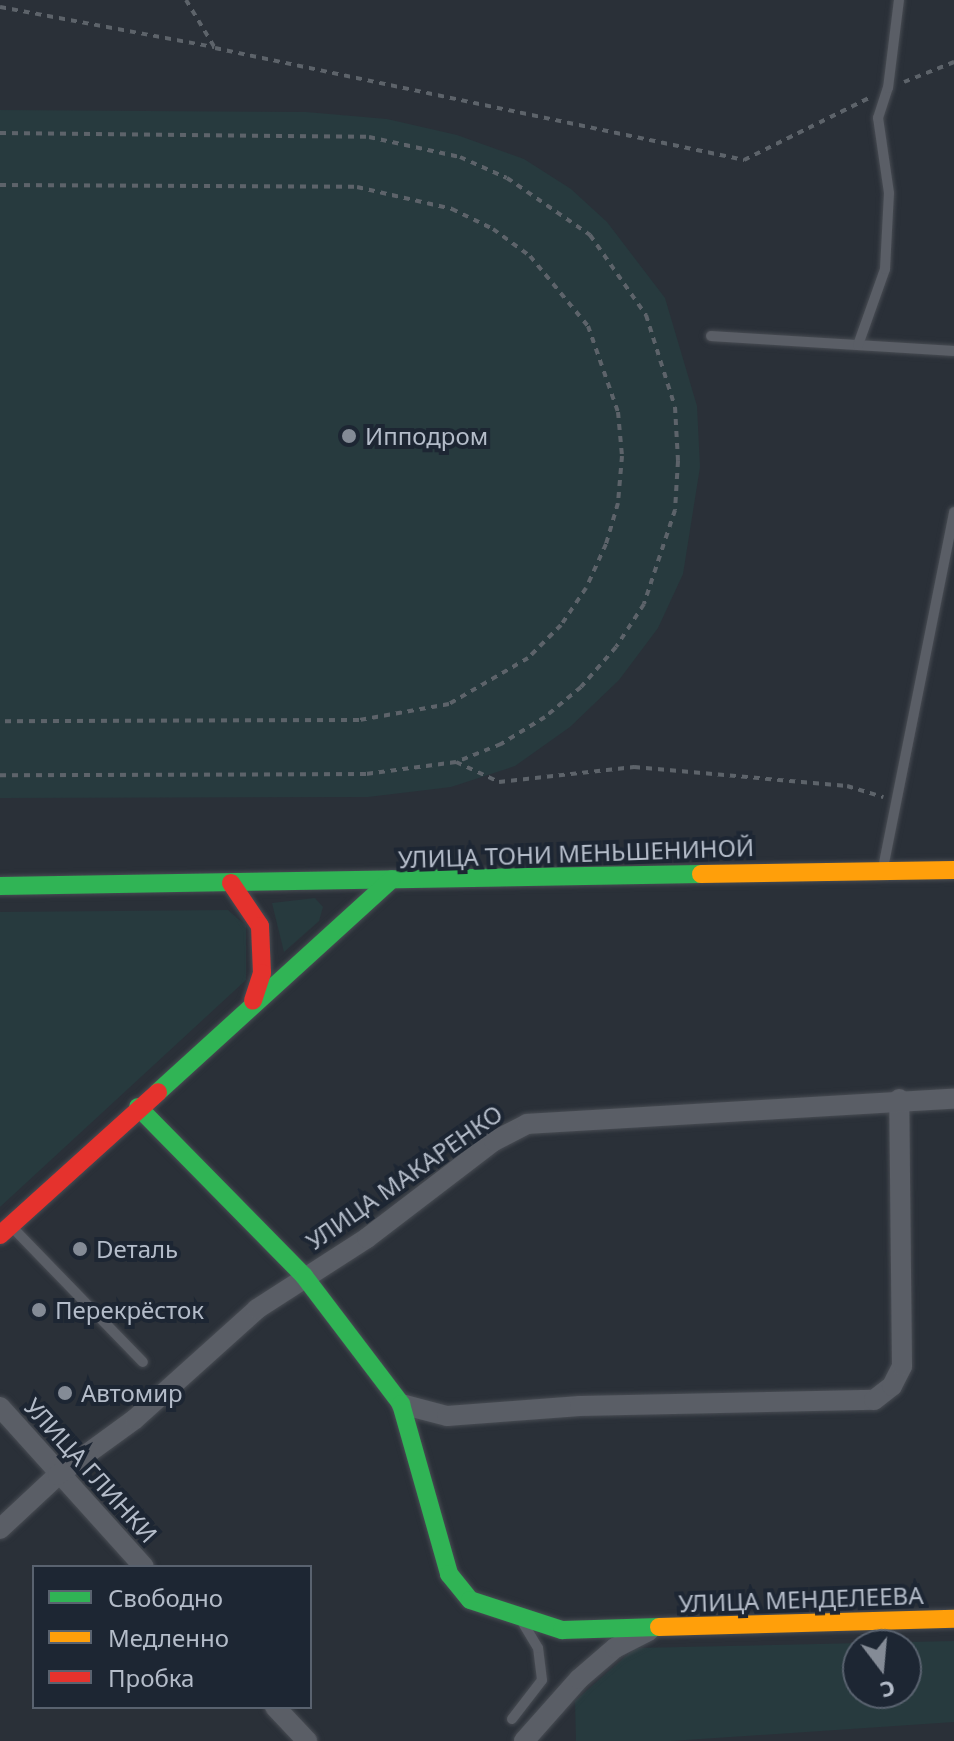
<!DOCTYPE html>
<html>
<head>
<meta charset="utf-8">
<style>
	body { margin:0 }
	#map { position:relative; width:954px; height:1741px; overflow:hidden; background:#2a3038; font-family:"Noto Sans",sans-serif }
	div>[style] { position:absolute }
	.green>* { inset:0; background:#273a3e }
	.path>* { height:4px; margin-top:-2px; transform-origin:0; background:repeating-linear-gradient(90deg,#5d636a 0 6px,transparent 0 12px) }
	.roads { filter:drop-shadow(0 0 2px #484c53) drop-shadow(0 0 2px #484c53) }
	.lane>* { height:10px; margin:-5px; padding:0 5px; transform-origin:5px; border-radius:5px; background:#5a5e66 }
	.street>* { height:20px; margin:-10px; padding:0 10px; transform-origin:10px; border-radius:10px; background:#5a5e66 }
	.fast>* { height:18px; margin:-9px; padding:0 9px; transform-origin:9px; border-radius:9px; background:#30b455 }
	.slow>* { height:18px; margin:-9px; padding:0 9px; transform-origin:9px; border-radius:9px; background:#ff9f0a }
	.jam>* { height:18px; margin:-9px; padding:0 9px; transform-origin:9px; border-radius:9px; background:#e5322d }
	.dots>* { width:22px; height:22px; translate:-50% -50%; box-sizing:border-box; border:4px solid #1d2633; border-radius:50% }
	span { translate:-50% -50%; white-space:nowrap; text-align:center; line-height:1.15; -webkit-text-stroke:8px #1d2633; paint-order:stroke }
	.poi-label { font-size:24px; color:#b4bcc9 }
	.left { translate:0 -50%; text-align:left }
	.street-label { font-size:24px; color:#b4bcc9 }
	.legend { position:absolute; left:32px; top:1565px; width:280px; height:144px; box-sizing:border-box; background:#1d2633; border:2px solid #59626f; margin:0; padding:10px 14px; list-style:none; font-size:24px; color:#b4bcc9 }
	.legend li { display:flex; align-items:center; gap:16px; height:40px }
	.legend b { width:40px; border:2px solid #59626f }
	.north { position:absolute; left:842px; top:1629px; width:80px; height:80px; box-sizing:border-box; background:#1d2633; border:2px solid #59626f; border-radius:50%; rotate:164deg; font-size:22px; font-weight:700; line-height:32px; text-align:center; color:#b4bcc9 }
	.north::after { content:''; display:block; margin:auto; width:28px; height:36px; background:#848b96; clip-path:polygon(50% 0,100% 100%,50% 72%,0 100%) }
</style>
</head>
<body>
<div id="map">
	<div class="green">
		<div style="clip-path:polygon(0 110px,306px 112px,387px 119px,457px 135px,524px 159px,571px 189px,607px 222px,665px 298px,697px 406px,700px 467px,683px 574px,658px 628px,619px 680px,570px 727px,515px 766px,451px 787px,368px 797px,0 798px)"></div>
		<div style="clip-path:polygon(315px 898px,323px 907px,319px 921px,284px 952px,272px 903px)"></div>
		<div style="clip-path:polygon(228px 910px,246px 926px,246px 980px,0 1207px,0 912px)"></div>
		<div style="clip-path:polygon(evenodd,954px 1641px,954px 1722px,671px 1741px,576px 1741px,575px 1701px,635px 1648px,954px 1641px,858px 1645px,906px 1645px,906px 1693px,858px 1693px,858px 1645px)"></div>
	</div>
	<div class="path">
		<div style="left:186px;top:0;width:56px;rotate:58.9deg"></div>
		<div style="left:215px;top:48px;width:541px;rotate:11.95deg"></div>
		<div style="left:744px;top:160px;width:142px;rotate:-26.4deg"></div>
		<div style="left:0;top:7px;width:218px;rotate:10.6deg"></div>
		<div style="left:904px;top:82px;width:54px;rotate:-21.8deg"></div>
		<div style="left:0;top:133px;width:369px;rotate:0.6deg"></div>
		<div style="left:369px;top:137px;width:93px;rotate:12.4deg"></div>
		<div style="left:460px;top:157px;width:51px;rotate:24.1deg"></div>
		<div style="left:507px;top:178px;width:101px;rotate:34.5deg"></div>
		<div style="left:590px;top:235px;width:98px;rotate:55deg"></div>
		<div style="left:646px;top:315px;width:96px;rotate:72.5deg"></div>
		<div style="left:675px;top:407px;width:54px;rotate:86.8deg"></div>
		<div style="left:678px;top:461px;width:49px;rotate:93.5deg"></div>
		<div style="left:675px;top:510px;width:99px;rotate:108.3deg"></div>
		<div style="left:644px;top:604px;width:51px;rotate:123.1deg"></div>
		<div style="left:616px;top:647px;width:53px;rotate:131.2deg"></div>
		<div style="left:581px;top:687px;width:47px;rotate:140.2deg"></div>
		<div style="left:545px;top:717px;width:52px;rotate:148.5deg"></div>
		<div style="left:501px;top:744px;width:48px;rotate:158.2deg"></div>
		<div style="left:456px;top:762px;width:91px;rotate:172.4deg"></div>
		<div style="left:366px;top:774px;width:366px;rotate:179.8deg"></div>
		<div style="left:0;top:185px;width:357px;rotate:0.3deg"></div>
		<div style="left:357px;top:187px;width:98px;rotate:13deg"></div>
		<div style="left:452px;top:209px;width:46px;rotate:26deg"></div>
		<div style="left:493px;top:229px;width:46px;rotate:36.1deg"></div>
		<div style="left:530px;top:256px;width:91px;rotate:50.4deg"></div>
		<div style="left:588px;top:326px;width:91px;rotate:70.8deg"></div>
		<div style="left:618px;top:412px;width:44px;rotate:84.8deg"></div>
		<div style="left:622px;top:456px;width:47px;rotate:94.9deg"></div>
		<div style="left:618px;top:503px;width:43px;rotate:106.3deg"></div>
		<div style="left:606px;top:544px;width:48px;rotate:114.4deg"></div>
		<div style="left:586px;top:588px;width:45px;rotate:124deg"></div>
		<div style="left:561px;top:625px;width:47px;rotate:135deg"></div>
		<div style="left:528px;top:658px;width:91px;rotate:149.8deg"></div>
		<div style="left:449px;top:704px;width:91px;rotate:169.9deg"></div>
		<div style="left:359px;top:720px;width:359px;rotate:179.8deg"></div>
		<div style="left:456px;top:762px;width:47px;rotate:24.9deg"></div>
		<div style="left:499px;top:782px;width:136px;rotate:-6.3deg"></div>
		<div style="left:634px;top:767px;width:214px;rotate:5.1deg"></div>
		<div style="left:847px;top:786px;width:38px;rotate:17deg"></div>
	</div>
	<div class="roads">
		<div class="lane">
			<div style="left:711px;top:336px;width:243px;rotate:3.5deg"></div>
			<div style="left:858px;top:345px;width:81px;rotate:-70.4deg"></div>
			<div style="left:885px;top:269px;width:76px;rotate:-87deg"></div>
			<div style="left:889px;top:193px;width:76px;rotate:-98.3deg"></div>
			<div style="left:878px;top:118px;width:32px;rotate:-72deg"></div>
			<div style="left:888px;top:88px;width:89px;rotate:-82.9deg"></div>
			<div style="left:883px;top:868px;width:363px;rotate:-78.7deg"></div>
			<div style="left:12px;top:1227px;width:188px;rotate:45.9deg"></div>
			<div style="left:512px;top:1719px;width:49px;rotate:-52.4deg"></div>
			<div style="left:542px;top:1680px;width:32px;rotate:-97deg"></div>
			<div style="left:538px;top:1648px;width:27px;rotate:-121deg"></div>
		</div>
		<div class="street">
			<div style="left:401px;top:1404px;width:48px;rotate:14.6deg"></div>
			<div style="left:447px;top:1416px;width:133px;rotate:-4.3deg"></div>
			<div style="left:580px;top:1406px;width:294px;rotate:-1.2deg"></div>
			<div style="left:874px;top:1400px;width:23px;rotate:-38deg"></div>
			<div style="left:892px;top:1386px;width:22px;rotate:-63deg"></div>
			<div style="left:902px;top:1366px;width:267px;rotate:-90.6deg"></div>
			<div style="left:0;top:1407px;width:215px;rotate:48deg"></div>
			<div style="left:0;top:1529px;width:79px;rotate:-43deg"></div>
			<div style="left:58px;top:1475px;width:95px;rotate:-36deg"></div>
			<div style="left:135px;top:1419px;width:164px;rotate:-42deg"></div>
			<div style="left:257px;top:1309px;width:131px;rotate:-32.8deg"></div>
			<div style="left:367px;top:1238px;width:160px;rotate:-37.4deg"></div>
			<div style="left:494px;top:1141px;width:37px;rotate:-27deg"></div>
			<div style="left:527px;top:1124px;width:428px;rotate:-3.4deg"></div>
			<div style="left:275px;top:1707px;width:47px;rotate:46.7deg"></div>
			<div style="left:524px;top:1741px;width:83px;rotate:-48.4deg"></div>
			<div style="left:579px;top:1679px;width:48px;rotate:-40.7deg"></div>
			<div style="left:615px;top:1648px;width:38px;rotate:-27deg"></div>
		</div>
		<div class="fast">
			<div style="left:0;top:886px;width:701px;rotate:-0.98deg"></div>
			<div style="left:158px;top:1092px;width:316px;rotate:-42.3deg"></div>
			<div style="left:138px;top:1107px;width:237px;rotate:45.5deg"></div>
			<div style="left:304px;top:1276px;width:161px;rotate:52.8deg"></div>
			<div style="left:401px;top:1404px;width:177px;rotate:74.2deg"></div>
			<div style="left:449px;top:1574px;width:33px;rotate:51deg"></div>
			<div style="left:470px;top:1600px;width:97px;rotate:18.1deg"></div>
			<div style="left:562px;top:1630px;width:97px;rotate:-1.8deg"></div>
		</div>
		<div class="slow">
			<div style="left:701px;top:874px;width:253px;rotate:-0.9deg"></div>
			<div style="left:659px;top:1627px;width:295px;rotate:-1.6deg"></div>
		</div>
		<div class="jam">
			<div style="left:231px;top:883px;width:52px;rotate:56deg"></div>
			<div style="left:260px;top:926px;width:47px;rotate:87.6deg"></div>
			<div style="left:262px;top:973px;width:29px;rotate:108deg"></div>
			<div style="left:0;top:1235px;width:213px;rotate:-42.1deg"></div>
		</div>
	</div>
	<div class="dots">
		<div style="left:349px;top:436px;background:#848b96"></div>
		<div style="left:80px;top:1249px;background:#848b96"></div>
		<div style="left:39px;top:1310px;background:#848b96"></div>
		<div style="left:65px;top:1393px;background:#848b96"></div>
	</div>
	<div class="poi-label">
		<span class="left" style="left:365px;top:436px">Ипподром</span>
		<span class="left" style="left:96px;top:1249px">Dеталь</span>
		<span class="left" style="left:55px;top:1310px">Перекрёсток</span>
		<span class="left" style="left:81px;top:1393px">Автомир</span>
	</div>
	<div class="street-label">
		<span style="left:576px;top:853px;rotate:-2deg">УЛИЦА ТОНИ МЕНЬШЕНИНОЙ</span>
		<span style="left:404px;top:1177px;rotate:-35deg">УЛИЦА МАКАРЕНКО</span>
		<span style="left:91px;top:1470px;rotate:48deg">УЛИЦА ГЛИНКИ</span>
		<span style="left:801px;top:1599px;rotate:-2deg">УЛИЦА МЕНДЕЛЕЕВА</span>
	</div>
	<ul class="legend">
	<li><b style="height:10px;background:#30b455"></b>Свободно</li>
	<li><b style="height:10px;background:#ff9f0a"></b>Медленно</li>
	<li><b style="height:10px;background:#e5322d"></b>Пробка</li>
	</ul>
	<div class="north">С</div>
</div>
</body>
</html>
